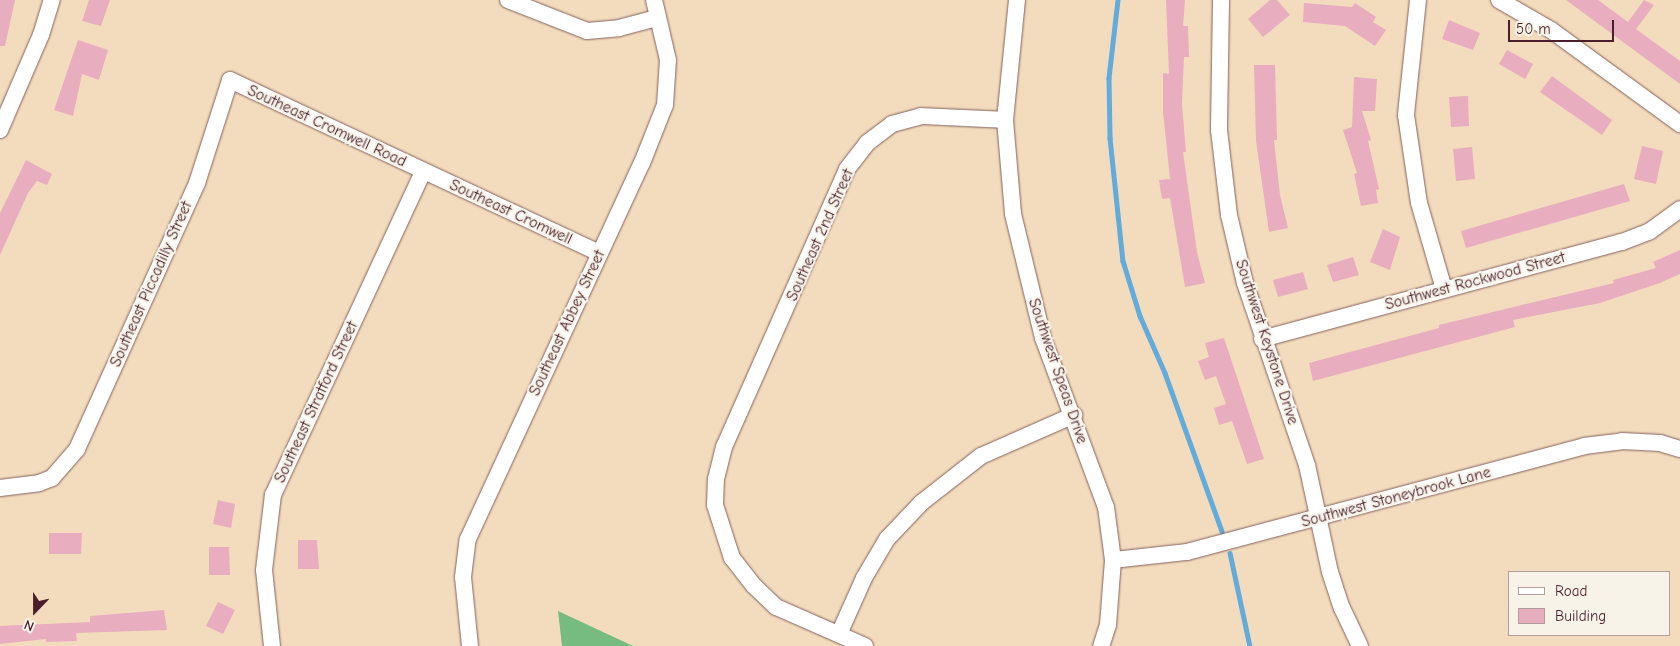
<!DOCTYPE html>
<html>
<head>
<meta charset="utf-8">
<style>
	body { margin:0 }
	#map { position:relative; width:1680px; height:646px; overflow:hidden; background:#f3dcbd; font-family:"Comic Neue",sans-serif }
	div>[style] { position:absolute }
	.forest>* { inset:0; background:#76bb7f }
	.stream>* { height:4.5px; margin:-2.25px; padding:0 2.25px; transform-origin:2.25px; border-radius:2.25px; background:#63abda }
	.building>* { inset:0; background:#e8adbe }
	.roads { filter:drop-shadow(0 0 1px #85615e) drop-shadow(0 0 1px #85615e) }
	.street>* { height:16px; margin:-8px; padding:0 8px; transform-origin:8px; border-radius:8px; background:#fff }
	span { translate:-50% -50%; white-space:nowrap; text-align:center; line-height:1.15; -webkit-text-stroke:4.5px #f7f3e8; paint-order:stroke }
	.street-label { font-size:16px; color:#4a1f2b }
	.legend { position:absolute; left:1508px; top:571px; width:162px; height:65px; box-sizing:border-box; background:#f7f3e8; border:1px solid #b29e9c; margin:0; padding:6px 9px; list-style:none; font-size:15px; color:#4a1f2b }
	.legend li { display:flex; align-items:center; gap:10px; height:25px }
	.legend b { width:25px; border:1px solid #b29e9c }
	.north { position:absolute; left:10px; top:586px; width:50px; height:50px; -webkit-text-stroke:4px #f7f3e8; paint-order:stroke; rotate:202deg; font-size:14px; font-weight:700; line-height:20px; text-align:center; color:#4a1f2b }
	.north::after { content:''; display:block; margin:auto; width:18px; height:22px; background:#4a1f2b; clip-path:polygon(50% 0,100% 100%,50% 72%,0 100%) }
	.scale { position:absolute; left:1508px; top:20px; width:106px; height:22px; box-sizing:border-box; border:2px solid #4a1f2b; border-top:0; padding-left:6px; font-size:15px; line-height:18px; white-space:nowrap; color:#4a1f2b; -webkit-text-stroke:4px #f7f3e8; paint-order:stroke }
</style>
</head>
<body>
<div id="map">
	<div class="forest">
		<div style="clip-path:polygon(558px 611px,633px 646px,562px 646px)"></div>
	</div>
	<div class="stream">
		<div style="left:1118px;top:0;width:79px;rotate:96.6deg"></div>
		<div style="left:1109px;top:78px;width:60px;rotate:89deg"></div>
		<div style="left:1110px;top:138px;width:124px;rotate:84deg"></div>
		<div style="left:1123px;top:261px;width:58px;rotate:72.8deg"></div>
		<div style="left:1140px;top:316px;width:62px;rotate:66.3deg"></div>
		<div style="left:1165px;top:373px;width:168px;rotate:70.2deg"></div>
		<div style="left:1230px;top:553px;width:95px;rotate:77.9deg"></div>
	</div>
	<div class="building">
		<div style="clip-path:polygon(0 0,15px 0,5px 46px,0 46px)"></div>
		<div style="clip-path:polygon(89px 0,110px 0,101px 26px,82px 21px)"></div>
		<div style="clip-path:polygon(1166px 0,1185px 0,1183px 26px,1188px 26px,1189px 57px,1184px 57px,1182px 104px,1186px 152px,1183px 152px,1197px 252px,1205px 283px,1185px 287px,1170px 198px,1162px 199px,1159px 180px,1170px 179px,1163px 112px,1163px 73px,1169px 74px)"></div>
		<div style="clip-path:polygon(1270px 0,1277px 0,1290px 15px,1263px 37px,1248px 19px)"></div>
		<div style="clip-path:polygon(1566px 0,1598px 0,1628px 22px,1644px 0,1654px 5px,1636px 29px,1680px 61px,1680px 84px)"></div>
		<div style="clip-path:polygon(1304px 3px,1352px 7px,1355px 3px,1376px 17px,1373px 22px,1386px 30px,1375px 46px,1345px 26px,1303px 22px)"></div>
		<div style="clip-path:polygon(1449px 20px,1480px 33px,1473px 50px,1442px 39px)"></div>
		<div style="clip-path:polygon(78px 40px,108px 50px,99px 80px,82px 74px,73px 116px,54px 110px)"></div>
		<div style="clip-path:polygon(1507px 50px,1533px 64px,1525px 79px,1499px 64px)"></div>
		<div style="clip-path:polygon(1254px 65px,1275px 65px,1277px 140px,1274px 140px,1280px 195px,1288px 228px,1269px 232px,1256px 141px)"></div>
		<div style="clip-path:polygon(1552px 76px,1612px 120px,1602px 135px,1540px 92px)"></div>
		<div style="clip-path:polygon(1354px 77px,1377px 79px,1375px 111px,1362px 111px,1371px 140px,1368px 141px,1379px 189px,1376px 190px,1378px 203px,1361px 206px,1354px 174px,1357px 173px,1343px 130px,1352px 127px)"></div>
		<div style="clip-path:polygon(1468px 96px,1469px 126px,1451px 127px,1449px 97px)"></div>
		<div style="clip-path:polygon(1642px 146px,1663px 151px,1656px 184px,1634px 179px)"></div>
		<div style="clip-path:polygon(1472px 147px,1475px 179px,1456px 181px,1453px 149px)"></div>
		<div style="clip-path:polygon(26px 160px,52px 174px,47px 185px,37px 181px,28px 193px,0 255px,0 213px)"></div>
		<div style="clip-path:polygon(1624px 184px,1630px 201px,1466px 248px,1461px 231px)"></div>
		<div style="clip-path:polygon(1383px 229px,1400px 237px,1390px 270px,1370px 262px)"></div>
		<div style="clip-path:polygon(1680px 250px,1680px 274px,1660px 283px,1600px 303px,1513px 320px,1515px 327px,1313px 381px,1309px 363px,1439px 328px,1439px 325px,1614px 283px,1613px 280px,1656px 268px,1653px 262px)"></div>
		<div style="clip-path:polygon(1353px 257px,1359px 275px,1333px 282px,1327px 265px)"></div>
		<div style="clip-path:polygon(1303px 272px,1308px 289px,1278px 297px,1273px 280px)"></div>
		<div style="clip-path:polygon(1224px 338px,1264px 459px,1247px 464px,1232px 421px,1219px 425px,1214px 408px,1226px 404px,1216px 376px,1205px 380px,1198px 361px,1209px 357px,1205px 343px)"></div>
		<div style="clip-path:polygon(218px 500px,235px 504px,231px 528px,213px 524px)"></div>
		<div style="clip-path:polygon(49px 533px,82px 533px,81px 554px,49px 554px)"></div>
		<div style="clip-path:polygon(298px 540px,317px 540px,319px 569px,298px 569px)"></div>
		<div style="clip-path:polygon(209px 547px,229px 547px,230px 575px,209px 575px)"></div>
		<div style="clip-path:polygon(218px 602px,235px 610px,223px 634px,206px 626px)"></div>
		<div style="clip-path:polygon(164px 610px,167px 630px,76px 633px,77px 641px,46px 642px,46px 639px,0 644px,0 626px,90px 622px,90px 616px)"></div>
	</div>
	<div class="roads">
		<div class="street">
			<div style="left:508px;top:0;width:85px;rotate:21.4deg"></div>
			<div style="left:587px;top:31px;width:32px;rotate:-5deg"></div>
			<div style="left:619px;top:28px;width:39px;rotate:-15deg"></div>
			<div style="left:1017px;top:0;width:121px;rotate:95.7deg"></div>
			<div style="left:1005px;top:120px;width:94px;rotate:85.1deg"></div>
			<div style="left:1013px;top:214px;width:128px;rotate:76.4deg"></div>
			<div style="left:1043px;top:338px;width:180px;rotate:69.6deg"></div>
			<div style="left:1106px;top:507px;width:53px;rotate:82.5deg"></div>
			<div style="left:1113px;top:560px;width:65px;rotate:94.4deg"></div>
			<div style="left:1108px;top:625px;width:22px;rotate:108deg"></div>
			<div style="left:1221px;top:0;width:130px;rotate:90.9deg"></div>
			<div style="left:1219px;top:130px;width:86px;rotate:83.3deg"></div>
			<div style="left:1229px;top:215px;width:70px;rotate:76.8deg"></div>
			<div style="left:1245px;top:283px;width:192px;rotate:71.2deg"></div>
			<div style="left:1307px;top:465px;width:109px;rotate:77.9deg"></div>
			<div style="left:1330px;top:572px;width:38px;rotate:72deg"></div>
			<div style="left:1342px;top:608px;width:42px;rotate:64.7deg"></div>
			<div style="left:1418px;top:0;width:116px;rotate:96deg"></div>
			<div style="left:1406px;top:115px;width:89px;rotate:81.6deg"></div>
			<div style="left:1419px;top:203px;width:90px;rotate:73.8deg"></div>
			<div style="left:1499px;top:0;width:60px;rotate:30deg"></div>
			<div style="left:1551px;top:30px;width:160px;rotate:36.1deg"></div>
			<div style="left:0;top:130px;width:103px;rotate:-66.7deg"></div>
			<div style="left:41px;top:35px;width:37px;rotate:-73deg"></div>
			<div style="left:1262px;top:339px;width:373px;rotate:-15.1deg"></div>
			<div style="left:1622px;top:242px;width:30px;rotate:-21deg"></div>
			<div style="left:1650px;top:231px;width:37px;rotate:-36deg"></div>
			<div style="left:0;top:488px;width:39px;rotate:-7deg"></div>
			<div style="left:39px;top:483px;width:14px;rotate:-21deg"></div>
			<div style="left:52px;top:478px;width:38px;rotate:-49deg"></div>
			<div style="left:77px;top:449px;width:292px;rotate:-65.7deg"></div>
			<div style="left:197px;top:183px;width:108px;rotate:-72.2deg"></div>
			<div style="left:230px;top:80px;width:406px;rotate:25.1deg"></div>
			<div style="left:1113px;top:560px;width:74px;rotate:-6.2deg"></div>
			<div style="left:1187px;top:552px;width:411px;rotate:-14.9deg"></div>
			<div style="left:1584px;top:446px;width:38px;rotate:-7deg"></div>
			<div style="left:1622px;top:441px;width:38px;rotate:3deg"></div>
			<div style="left:1660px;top:443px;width:21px;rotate:17deg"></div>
			<div style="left:839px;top:634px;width:61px;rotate:-65.9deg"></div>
			<div style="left:864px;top:578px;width:45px;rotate:-59.5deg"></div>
			<div style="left:887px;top:539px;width:50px;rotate:-46.6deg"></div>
			<div style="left:921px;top:503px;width:76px;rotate:-38.1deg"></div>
			<div style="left:981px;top:456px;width:102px;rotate:-23.8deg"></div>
			<div style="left:272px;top:646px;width:76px;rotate:-96deg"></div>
			<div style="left:264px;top:570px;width:76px;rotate:-83.2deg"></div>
			<div style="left:273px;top:495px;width:356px;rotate:-65.1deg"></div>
			<div style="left:470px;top:646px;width:69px;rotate:-95.8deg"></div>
			<div style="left:463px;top:577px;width:38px;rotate:-83deg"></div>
			<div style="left:468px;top:539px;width:414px;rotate:-65.2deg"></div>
			<div style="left:642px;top:163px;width:62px;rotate:-68.4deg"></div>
			<div style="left:665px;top:105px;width:45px;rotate:-86.2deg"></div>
			<div style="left:668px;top:60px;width:62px;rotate:-103.1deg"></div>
			<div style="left:865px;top:646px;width:97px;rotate:-156.3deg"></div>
			<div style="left:776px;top:607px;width:30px;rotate:-136deg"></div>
			<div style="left:754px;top:586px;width:36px;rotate:-128deg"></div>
			<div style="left:732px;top:558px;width:56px;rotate:-107.8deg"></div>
			<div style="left:715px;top:505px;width:26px;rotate:-88deg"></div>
			<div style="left:716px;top:479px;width:33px;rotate:-76deg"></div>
			<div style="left:724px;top:447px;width:304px;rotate:-66.1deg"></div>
			<div style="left:847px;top:169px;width:33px;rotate:-52deg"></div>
			<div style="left:867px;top:143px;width:31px;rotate:-37deg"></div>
			<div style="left:892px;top:124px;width:30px;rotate:-15deg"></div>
			<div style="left:921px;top:116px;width:84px;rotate:2.7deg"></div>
		</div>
	</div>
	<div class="street-label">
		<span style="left:327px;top:126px;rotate:25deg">Southeast Cromwell Road</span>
		<span style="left:511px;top:212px;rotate:25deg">Southeast Cromwell</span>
		<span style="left:820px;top:235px;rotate:-66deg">Southeast 2nd Street</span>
		<span style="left:1475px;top:281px;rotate:-15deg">Southwest Rockwood Street</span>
		<span style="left:151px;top:284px;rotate:-66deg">Southeast Piccadilly Street</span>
		<span style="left:567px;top:323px;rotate:-65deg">Southeast Abbey Street</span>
		<span style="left:1267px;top:342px;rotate:72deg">Southwest Keystone Drive</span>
		<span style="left:1058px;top:371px;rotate:71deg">Southwest Speas Drive</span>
		<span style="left:316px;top:402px;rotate:-65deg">Southeast Stratford Street</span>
		<span style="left:1396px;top:497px;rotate:-15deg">Southwest Stoneybrook Lane</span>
	</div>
	<ul class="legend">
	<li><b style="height:6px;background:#fff"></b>Road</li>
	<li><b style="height:14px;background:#e8adbe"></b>Building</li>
	</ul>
	<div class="north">N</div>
	<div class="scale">50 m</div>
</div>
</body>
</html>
